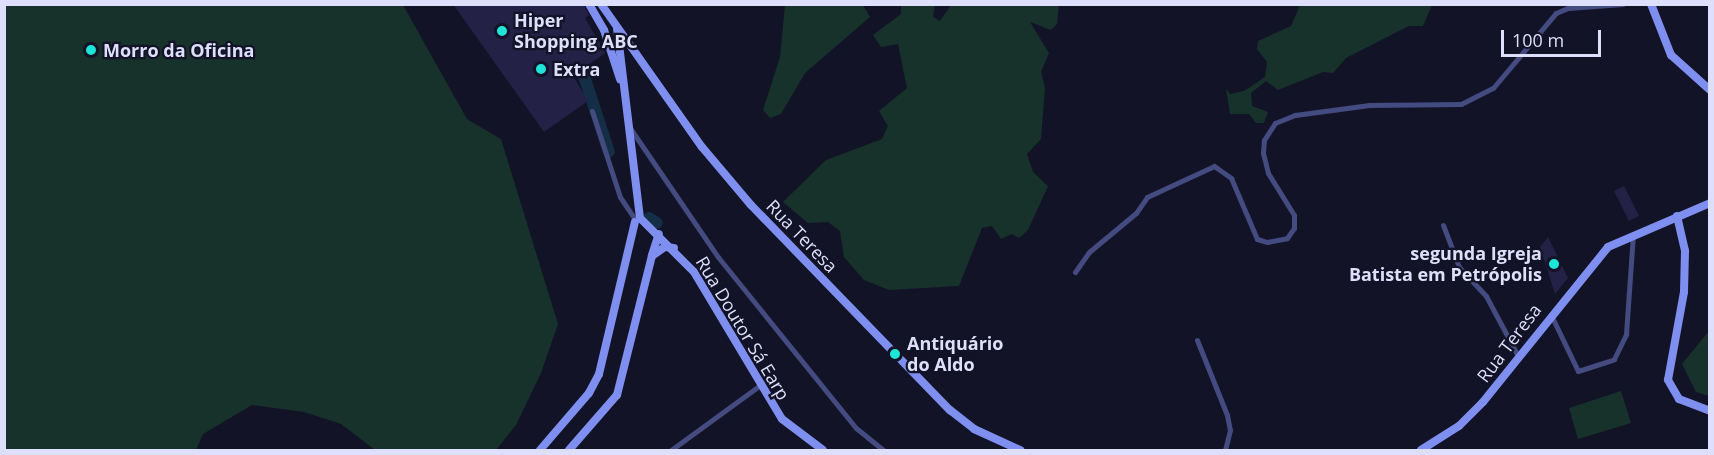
<!DOCTYPE html>
<html>
<head>
<meta charset="utf-8">
<style>
	body { margin:0 }
	#map { position:relative; width:1714px; height:455px; overflow:hidden; background:#131327; font-family:"Open Sans",sans-serif }
	div>[style] { position:absolute }
	.green>* { inset:0; background:#17312b }
	.river>* { height:12px; margin:-6px; padding:0 6px; transform-origin:6px; border-radius:6px; background:#132e45 }
	.building>* { inset:0; background:#232146 }
	.street>* { height:5px; margin:-2.5px; padding:0 2.5px; transform-origin:2.5px; border-radius:2.5px; background:#444b81 }
	.secondary>* { height:8px; margin:-4px; padding:0 4px; transform-origin:4px; border-radius:4px; background:#7f8ff0 }
	.dots>* { width:16px; height:16px; translate:-50% -50%; box-sizing:border-box; border:3px solid #131327; border-radius:50% }
	span { translate:-50% -50%; white-space:nowrap; text-align:center; line-height:1.15; -webkit-text-stroke:4.5px #131327; paint-order:stroke }
	.poi-label { font-size:18px; color:#dddffb; font-weight:700 }
	.left { translate:0 -50%; text-align:left }
	.right { translate:-100% -50%; text-align:right }
	.street-label { font-size:18px; color:#dddffb }
	.frame { position:absolute; inset:0; border:6px solid #dddffb; pointer-events:none }
	.scale { position:absolute; left:1501px; top:30px; width:100px; height:27px; box-sizing:border-box; border:3px solid #dddffb; border-top:0; padding-left:8px; font-size:18px; line-height:21px; white-space:nowrap; color:#dddffb; -webkit-text-stroke:4px #131327; paint-order:stroke }
</style>
</head>
<body>
<div id="map">
	<div class="green">
		<div style="clip-path:polygon(4px 5px,403px 5px,467px 119px,501px 139px,558px 324px,541px 373px,516px 425px,496px 450px,375px 450px,341px 424px,304px 412px,252px 405px,203px 434px,196px 450px,5px 450px)"></div>
		<div style="clip-path:polygon(785px 5px,863px 5px,870px 17px,805px 73px,781px 114px,770px 118px,763px 110px,780px 57px)"></div>
		<div style="clip-path:polygon(901px 5px,935px 5px,933px 17px,940px 21px,951px 5px,1059px 5px,1057px 24px,1051px 30px,1030px 22px,1049px 53px,1041px 72px,1045px 88px,1041px 139px,1027px 154px,1033px 172px,1048px 186px,1028px 230px,1019px 238px,1012px 234px,1001px 239px,992px 226px,982px 228px,959px 286px,889px 290px,864px 280px,844px 257px,840px 231px,828px 222px,808px 223px,783px 202px,826px 160px,882px 139px,888px 126px,879px 111px,907px 88px,898px 44px,881px 47px,873px 35px,901px 14px)"></div>
		<div style="clip-path:polygon(1300px 5px,1300px 4px,1432px 5px,1423px 26px,1409px 26px,1346px 58px,1333px 73px,1323px 72px,1278px 90px,1266px 81px,1251px 93px,1252px 106px,1268px 112px,1264px 123px,1256px 123px,1249px 114px,1230px 114px,1226px 88px,1230px 94px,1244px 91px,1265px 77px,1267px 62px,1257px 49px,1258px 41px,1291px 26px)"></div>
		<div style="clip-path:polygon(1709px 331px,1709px 396px,1696px 392px,1682px 364px)"></div>
		<div style="clip-path:polygon(1621px 391px,1631px 423px,1578px 439px,1569px 408px)"></div>
	</div>
	<div class="river">
		<div style="left:581px;top:67px;width:89px;rotate:71.8deg"></div>
		<div style="left:649px;top:218px;width:9px;rotate:32deg"></div>
	</div>
	<div class="building">
		<div style="clip-path:polygon(453px 4px,583px 4px,589px 15px,585px 18px,605px 53px,573px 76px,588px 101px,544px 132px)"></div>
		<div style="clip-path:polygon(1624px 186px,1639px 216px,1629px 221px,1614px 191px)"></div>
		<div style="clip-path:polygon(1548px 237px,1568px 278px,1555px 294px,1540px 247px)"></div>
	</div>
	<div class="street">
		<div style="left:592px;top:111px;width:90px;rotate:72deg"></div>
		<div style="left:620px;top:197px;width:29px;rotate:56deg"></div>
		<div style="left:630px;top:128px;width:156px;rotate:55.7deg"></div>
		<div style="left:718px;top:257px;width:220px;rotate:51.1deg"></div>
		<div style="left:856px;top:428px;width:35px;rotate:39deg"></div>
		<div style="left:1443px;top:225px;width:45px;rotate:69.1deg"></div>
		<div style="left:1459px;top:267px;width:40px;rotate:47deg"></div>
		<div style="left:1486px;top:296px;width:68px;rotate:61.9deg"></div>
		<div style="left:1075px;top:272px;width:24px;rotate:-55deg"></div>
		<div style="left:1089px;top:252px;width:61px;rotate:-39.7deg"></div>
		<div style="left:1136px;top:213px;width:19px;rotate:-55deg"></div>
		<div style="left:1147px;top:197px;width:74px;rotate:-24.8deg"></div>
		<div style="left:1214px;top:166px;width:21px;rotate:35deg"></div>
		<div style="left:1231px;top:178px;width:66px;rotate:66.9deg"></div>
		<div style="left:1257px;top:239px;width:10px;rotate:17deg"></div>
		<div style="left:1267px;top:242px;width:20px;rotate:-11deg"></div>
		<div style="left:1287px;top:238px;width:12px;rotate:-55deg"></div>
		<div style="left:1294px;top:228px;width:13px;rotate:-90deg"></div>
		<div style="left:1294px;top:215px;width:49px;rotate:-121.8deg"></div>
		<div style="left:1268px;top:173px;width:21px;rotate:-104deg"></div>
		<div style="left:1263px;top:153px;width:13px;rotate:-86deg"></div>
		<div style="left:1264px;top:140px;width:20px;rotate:-57deg"></div>
		<div style="left:1275px;top:123px;width:22px;rotate:-22deg"></div>
		<div style="left:1295px;top:115px;width:75px;rotate:-7.7deg"></div>
		<div style="left:1369px;top:105px;width:92px;rotate:-0.6deg"></div>
		<div style="left:1461px;top:104px;width:36px;rotate:-27deg"></div>
		<div style="left:1493px;top:88px;width:98px;rotate:-50deg"></div>
		<div style="left:1556px;top:13px;width:13px;rotate:-23deg"></div>
		<div style="left:1568px;top:8px;width:55px;rotate:-4.2deg"></div>
		<div style="left:1551px;top:315px;width:62px;rotate:64.3deg"></div>
		<div style="left:1578px;top:371px;width:38px;rotate:-18deg"></div>
		<div style="left:1614px;top:359px;width:28px;rotate:-64deg"></div>
		<div style="left:1626px;top:334px;width:100px;rotate:-86deg"></div>
		<div style="left:1197px;top:340px;width:81px;rotate:68.2deg"></div>
		<div style="left:1227px;top:415px;width:15px;rotate:79deg"></div>
		<div style="left:1230px;top:430px;width:21px;rotate:104deg"></div>
		<div style="left:671px;top:450px;width:110px;rotate:-36.1deg"></div>
	</div>
	<div class="secondary">
		<div style="left:589px;top:4px;width:30px;rotate:60deg"></div>
		<div style="left:604px;top:30px;width:52px;rotate:71.9deg"></div>
		<div style="left:601px;top:4px;width:175px;rotate:54.8deg"></div>
		<div style="left:702px;top:147px;width:76px;rotate:49.8deg"></div>
		<div style="left:751px;top:205px;width:286px;rotate:45.9deg"></div>
		<div style="left:950px;top:410px;width:31px;rotate:38deg"></div>
		<div style="left:974px;top:429px;width:51px;rotate:24.5deg"></div>
		<div style="left:1651px;top:4px;width:55px;rotate:68.6deg"></div>
		<div style="left:1671px;top:55px;width:52px;rotate:41.9deg"></div>
		<div style="left:617px;top:28px;width:191px;rotate:83.1deg"></div>
		<div style="left:640px;top:218px;width:76px;rotate:45deg"></div>
		<div style="left:694px;top:272px;width:171px;rotate:59.1deg"></div>
		<div style="left:782px;top:419px;width:51px;rotate:37.1deg"></div>
		<div style="left:1677px;top:216px;width:36px;rotate:77deg"></div>
		<div style="left:1685px;top:251px;width:41px;rotate:91.4deg"></div>
		<div style="left:1684px;top:292px;width:89px;rotate:100.3deg"></div>
		<div style="left:1668px;top:380px;width:22px;rotate:60deg"></div>
		<div style="left:1679px;top:399px;width:33px;rotate:21deg"></div>
		<div style="left:652px;top:255px;width:22px;rotate:-72deg"></div>
		<div style="left:540px;top:450px;width:75px;rotate:-49.3deg"></div>
		<div style="left:589px;top:393px;width:21px;rotate:-62deg"></div>
		<div style="left:599px;top:374px;width:156px;rotate:-76.7deg"></div>
		<div style="left:569px;top:450px;width:73px;rotate:-48.9deg"></div>
		<div style="left:617px;top:395px;width:143px;rotate:-75.9deg"></div>
		<div style="left:652px;top:256px;width:16px;rotate:-35deg"></div>
		<div style="left:665px;top:247px;width:9px;rotate:6deg"></div>
		<div style="left:1421px;top:450px;width:45px;rotate:-32.3deg"></div>
		<div style="left:1459px;top:426px;width:34px;rotate:-45deg"></div>
		<div style="left:1483px;top:402px;width:199px;rotate:-51.1deg"></div>
		<div style="left:1608px;top:247px;width:111px;rotate:-23.3deg"></div>
	</div>
	<div class="dots">
		<div style="left:502px;top:31px;background:#1fe5d8"></div>
		<div style="left:91px;top:50px;background:#1fe5d8"></div>
		<div style="left:541px;top:69px;background:#1fe5d8"></div>
		<div style="left:1554px;top:264px;background:#1fe5d8"></div>
		<div style="left:895px;top:354px;background:#1fe5d8"></div>
	</div>
	<div class="poi-label">
		<span class="left" style="left:514px;top:31px">Hiper<br>Shopping ABC</span>
		<span class="left" style="left:103px;top:50px">Morro da Oficina</span>
		<span class="left" style="left:553px;top:69px">Extra</span>
		<span class="right" style="left:1542px;top:264px">segunda Igreja<br>Batista em Petrópolis</span>
		<span class="left" style="left:907px;top:354px">Antiquário<br>do Aldo</span>
	</div>
	<div class="street-label">
		<span style="left:802px;top:236px;rotate:46deg">Rua Teresa</span>
		<span style="left:743px;top:328px;rotate:59deg">Rua Doutor Sá Earp</span>
		<span style="left:1509px;top:343px;rotate:-53deg">Rua Teresa</span>
	</div>
	<div class="frame"></div>
	<div class="scale">100 m</div>
</div>
</body>
</html>
